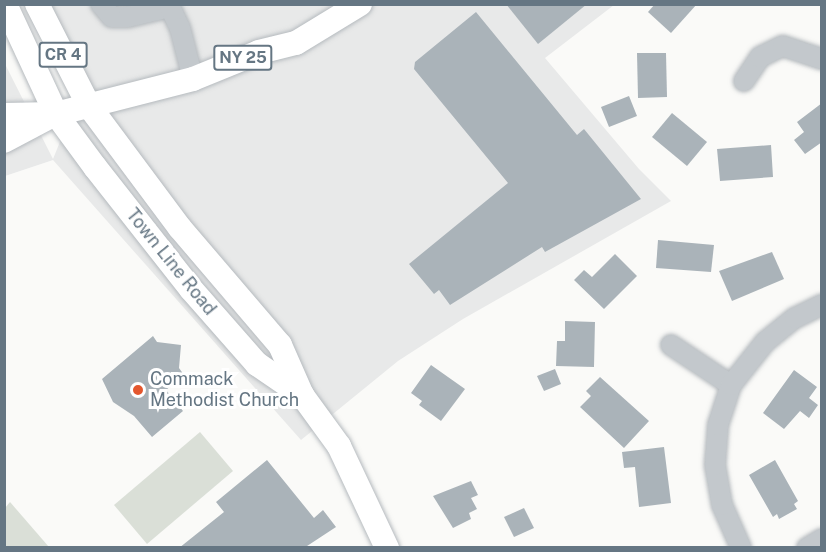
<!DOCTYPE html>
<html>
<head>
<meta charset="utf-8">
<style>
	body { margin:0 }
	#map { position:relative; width:826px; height:552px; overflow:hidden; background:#fafaf8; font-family:"Public Sans",sans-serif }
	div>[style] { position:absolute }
	.built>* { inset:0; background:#e8e9e9 }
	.green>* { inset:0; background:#dadfd7 }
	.building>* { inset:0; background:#aab3b9 }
	.roads { filter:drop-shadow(0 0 2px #b5babe) drop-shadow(0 0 2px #b5babe) }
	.minor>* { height:20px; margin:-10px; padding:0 10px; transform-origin:10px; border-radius:10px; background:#c3c8cc }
	.major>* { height:24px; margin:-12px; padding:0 12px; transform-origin:12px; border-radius:12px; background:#fff }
	.dots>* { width:16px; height:16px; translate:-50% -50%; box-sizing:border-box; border:3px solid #fff; border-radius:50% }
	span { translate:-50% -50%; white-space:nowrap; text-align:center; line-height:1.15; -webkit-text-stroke:6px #fff; paint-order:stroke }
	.shield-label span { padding:2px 4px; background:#fff; border:2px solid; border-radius:4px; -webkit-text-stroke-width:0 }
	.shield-label { font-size:16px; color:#657683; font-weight:700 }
	.street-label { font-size:18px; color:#657683 }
	.poi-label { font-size:18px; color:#657683 }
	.left { translate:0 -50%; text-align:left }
	.frame { position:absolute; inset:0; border:6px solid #657683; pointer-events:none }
</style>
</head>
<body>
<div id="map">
	<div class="built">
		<div style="clip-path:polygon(46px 5px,614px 5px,545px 58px,639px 169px,671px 201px,463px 319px,398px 361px,301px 440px,53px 160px,5px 176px,4px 62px,53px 159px,81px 90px)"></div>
	</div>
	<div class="green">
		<div style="clip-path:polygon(200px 432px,233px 471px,147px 544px,114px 505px)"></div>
		<div style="clip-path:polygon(10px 502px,49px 547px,5px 547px,5px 508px)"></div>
	</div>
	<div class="building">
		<div style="clip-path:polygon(506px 4px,587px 4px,538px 44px)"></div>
		<div style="clip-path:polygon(655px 4px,697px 4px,671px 33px,648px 12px)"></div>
		<div style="clip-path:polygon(476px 12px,577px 135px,584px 129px,641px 199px,545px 252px,542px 247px,450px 305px,439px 290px,434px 294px,409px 264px,508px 183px,414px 69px,415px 62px)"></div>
		<div style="clip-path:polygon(637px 53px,666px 53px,667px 97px,638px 98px)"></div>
		<div style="clip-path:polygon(629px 96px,637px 116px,609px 127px,601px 107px)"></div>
		<div style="clip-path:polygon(822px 103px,822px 142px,805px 154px,794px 140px,804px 132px,797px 122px)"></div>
		<div style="clip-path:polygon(672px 113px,707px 142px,687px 166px,652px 137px)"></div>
		<div style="clip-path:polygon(771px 145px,773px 177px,720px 181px,717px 149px)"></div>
		<div style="clip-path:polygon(658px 240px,714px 245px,711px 272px,656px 268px)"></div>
		<div style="clip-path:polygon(772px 252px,784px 279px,732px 301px,719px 271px)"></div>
		<div style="clip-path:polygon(615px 254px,637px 276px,604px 309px,574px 280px,584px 270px,592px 277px)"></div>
		<div style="clip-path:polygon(565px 321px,595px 322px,594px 367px,556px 366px,557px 341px,565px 341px)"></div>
		<div style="clip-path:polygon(153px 336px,157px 342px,181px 345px,179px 368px,184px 375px,166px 390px,183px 411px,152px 437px,134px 416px,113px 402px,102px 379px)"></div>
		<div style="clip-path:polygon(431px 365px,465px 389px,441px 421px,419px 405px,422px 401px,411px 393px)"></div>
		<div style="clip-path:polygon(555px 369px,561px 384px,544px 391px,537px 376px)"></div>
		<div style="clip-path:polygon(794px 370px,817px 387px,809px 398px,818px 405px,809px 418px,800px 411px,784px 429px,763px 413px)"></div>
		<div style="clip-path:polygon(600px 377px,649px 421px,624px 448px,580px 407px,591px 396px,586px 391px)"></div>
		<div style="clip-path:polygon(664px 447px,671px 503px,639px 507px,635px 467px,624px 468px,622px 452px)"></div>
		<div style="clip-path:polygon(267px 460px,314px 518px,323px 510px,336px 527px,304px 548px,179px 548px,224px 512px,216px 502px)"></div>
		<div style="clip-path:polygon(775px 460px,798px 501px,794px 504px,797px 509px,779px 519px,777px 514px,773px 517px,749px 475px)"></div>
		<div style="clip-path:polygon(471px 481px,478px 495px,471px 498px,477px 509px,469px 513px,471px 519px,453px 528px,433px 496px)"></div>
		<div style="clip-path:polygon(524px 508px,534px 528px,514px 537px,504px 517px)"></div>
	</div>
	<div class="roads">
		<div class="minor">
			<div style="left:101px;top:4px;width:17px;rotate:50deg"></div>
			<div style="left:112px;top:17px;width:16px"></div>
			<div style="left:128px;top:17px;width:43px;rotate:-13.4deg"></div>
			<div style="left:170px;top:7px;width:23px;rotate:65deg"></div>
			<div style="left:180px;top:28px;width:53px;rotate:75.7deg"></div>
			<div style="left:744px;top:81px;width:29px;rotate:-56deg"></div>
			<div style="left:760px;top:57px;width:25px;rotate:-26deg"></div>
			<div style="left:783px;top:46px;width:41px;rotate:18.4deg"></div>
			<div style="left:671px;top:345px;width:72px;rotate:33.7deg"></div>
			<div style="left:741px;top:548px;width:47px;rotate:-113.8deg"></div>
			<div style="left:722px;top:505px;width:41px;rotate:-99.9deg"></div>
			<div style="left:715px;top:465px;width:40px;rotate:-85.7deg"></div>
			<div style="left:718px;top:425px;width:42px;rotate:-72deg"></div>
			<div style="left:731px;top:385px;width:55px;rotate:-51.7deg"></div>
			<div style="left:765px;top:342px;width:38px;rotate:-39deg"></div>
			<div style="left:795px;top:318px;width:30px;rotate:-26deg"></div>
			<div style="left:807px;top:548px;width:17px;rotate:-31deg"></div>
		</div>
		<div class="major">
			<div style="left:5px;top:4px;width:121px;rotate:65.1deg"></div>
			<div style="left:56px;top:114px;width:66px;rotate:53.7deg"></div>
			<div style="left:95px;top:167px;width:155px;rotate:51.8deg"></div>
			<div style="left:191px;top:289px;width:100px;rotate:48.7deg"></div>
			<div style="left:257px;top:364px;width:55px;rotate:34.6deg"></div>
			<div style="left:37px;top:4px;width:114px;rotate:63deg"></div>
			<div style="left:89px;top:106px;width:152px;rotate:53.3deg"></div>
			<div style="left:180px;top:228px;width:154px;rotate:49.5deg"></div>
			<div style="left:280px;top:345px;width:55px;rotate:66.3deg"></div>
			<div style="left:302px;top:395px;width:63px;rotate:54deg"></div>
			<div style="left:339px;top:446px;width:113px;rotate:64.8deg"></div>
			<div style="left:4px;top:115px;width:52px;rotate:-1.1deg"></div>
			<div style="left:56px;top:114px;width:141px;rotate:-14.3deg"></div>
			<div style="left:193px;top:79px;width:71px;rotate:-22.2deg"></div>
			<div style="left:259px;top:52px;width:38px;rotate:-14deg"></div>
			<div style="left:296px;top:43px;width:75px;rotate:-31.4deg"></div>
			<div style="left:4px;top:141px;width:53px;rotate:-28deg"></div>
		</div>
	</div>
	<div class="dots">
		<div style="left:138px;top:390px;background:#e4572e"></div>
	</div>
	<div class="shield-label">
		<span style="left:63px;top:55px">CR 4</span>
		<span style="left:243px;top:58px">NY 25</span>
	</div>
	<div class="street-label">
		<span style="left:171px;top:262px;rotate:51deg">Town Line Road</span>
	</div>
	<div class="poi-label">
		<span class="left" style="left:150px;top:390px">Commack<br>Methodist Church</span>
	</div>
	<div class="frame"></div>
</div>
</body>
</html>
